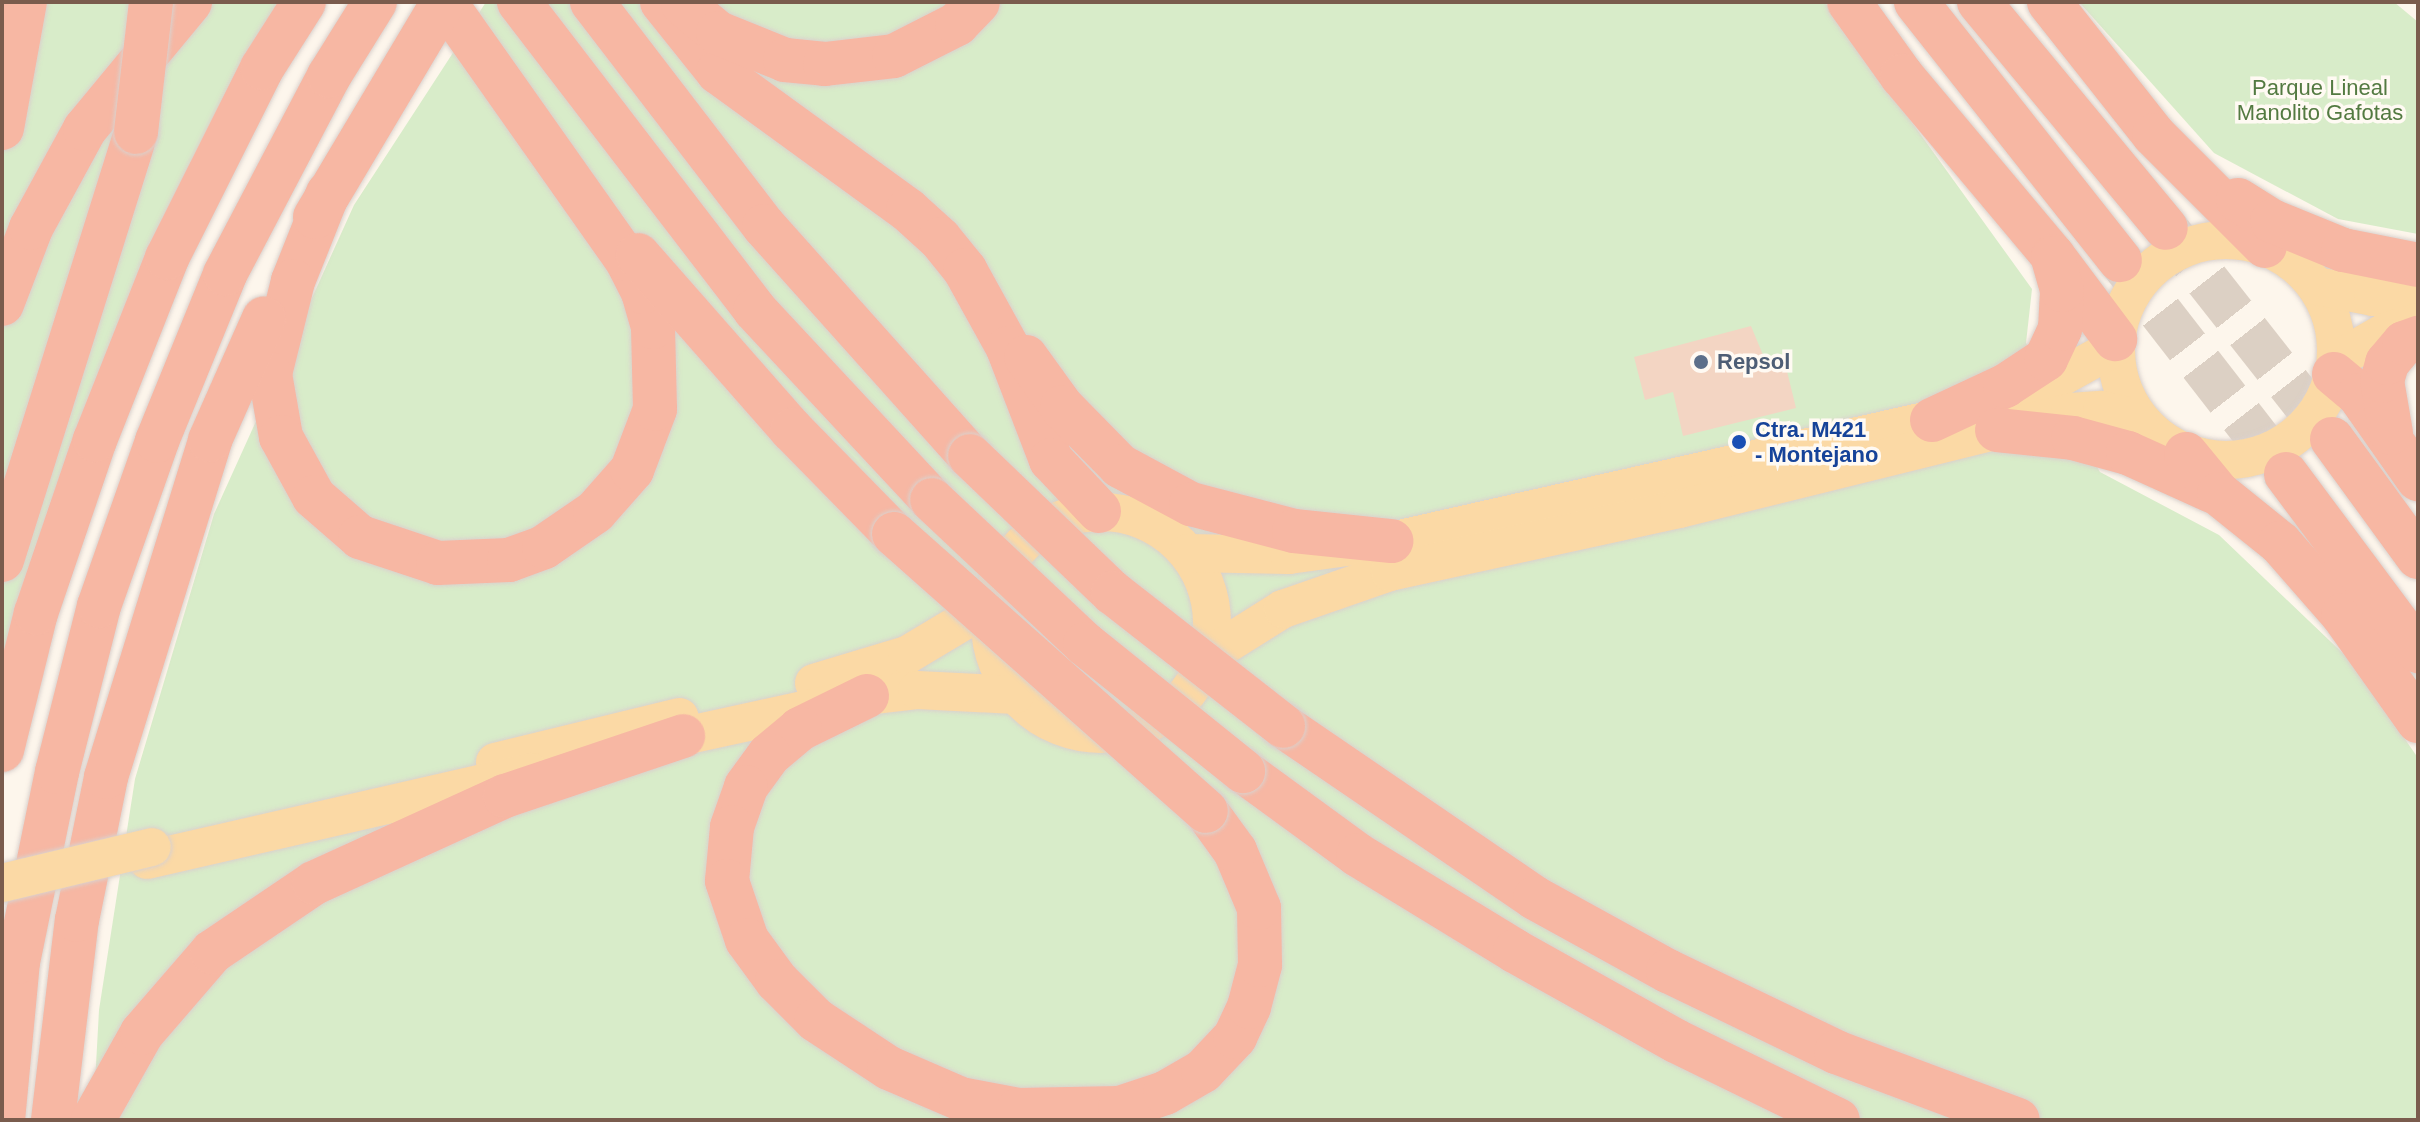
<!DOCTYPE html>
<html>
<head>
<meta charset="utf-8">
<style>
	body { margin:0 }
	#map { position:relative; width:2420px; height:1122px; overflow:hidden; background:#fdf6ec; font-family:Helvetica,sans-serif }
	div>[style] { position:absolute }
	.green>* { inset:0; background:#d8ecc9 }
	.building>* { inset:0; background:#f3d5c3 }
	.highway-tunnel>* { height:44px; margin-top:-22px; transform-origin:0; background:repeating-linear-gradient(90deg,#dcd0c4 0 44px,transparent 0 66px) }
	.roads { filter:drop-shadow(0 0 2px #dad1cd) drop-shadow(0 0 2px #dad1cd) }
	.major>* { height:38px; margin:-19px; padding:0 19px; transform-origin:19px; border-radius:19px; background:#fbd9a5 }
	.major>.ring { margin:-19px; padding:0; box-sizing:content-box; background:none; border:38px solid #fbd9a5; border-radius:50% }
	.highway>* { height:44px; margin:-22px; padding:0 22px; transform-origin:22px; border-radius:22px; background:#f7b7a3 }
	.bridges { filter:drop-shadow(0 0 2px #dad1cd) drop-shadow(0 0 2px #dad1cd) }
	.major-bridge>* { height:38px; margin:-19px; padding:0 19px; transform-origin:19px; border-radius:19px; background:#fbd9a5 }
	.highway-bridge>* { height:44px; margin:-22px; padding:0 22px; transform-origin:22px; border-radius:22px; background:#f7b7a3 }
	.dots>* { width:22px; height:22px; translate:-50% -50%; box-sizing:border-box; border:4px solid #fffaf3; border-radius:50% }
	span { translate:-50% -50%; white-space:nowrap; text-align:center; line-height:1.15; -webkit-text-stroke:7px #fffaf3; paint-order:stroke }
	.park-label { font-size:22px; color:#537a41 }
	.service-label { font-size:22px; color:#4e5e75; font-weight:700 }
	.left { translate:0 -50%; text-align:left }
	.transit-label { font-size:22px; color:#164399; font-weight:700 }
	.frame { position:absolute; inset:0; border:4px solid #7a5c4d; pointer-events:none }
</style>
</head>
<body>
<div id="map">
	<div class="green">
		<div style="clip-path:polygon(2px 2px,286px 2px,2px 696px)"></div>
		<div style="clip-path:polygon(486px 2px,1825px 2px,2032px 289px,2026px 343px,2100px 472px,2219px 535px,2352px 662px,2418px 758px,2418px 1120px,93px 1120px,99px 1010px,135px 779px,214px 514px,354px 205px)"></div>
		<div style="clip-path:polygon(2079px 2px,2394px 2px,2418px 22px,2418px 234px,2338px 219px,2214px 153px)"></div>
	</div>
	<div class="building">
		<div style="clip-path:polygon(1751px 326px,1768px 367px,1785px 363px,1796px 408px,1683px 436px,1673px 392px,1645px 400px,1634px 357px)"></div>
	</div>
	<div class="highway-tunnel">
		<div style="left:2166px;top:228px;width:268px;rotate:51.8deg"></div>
		<div style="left:2120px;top:260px;width:271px;rotate:52.2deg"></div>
	</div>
	<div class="roads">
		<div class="major">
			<div class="ring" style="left:2116px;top:240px;width:182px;height:182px"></div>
			<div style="left:2316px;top:286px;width:58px;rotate:10.9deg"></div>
			<div style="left:2373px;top:297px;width:45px;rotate:1.3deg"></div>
			<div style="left:2336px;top:360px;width:59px;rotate:-29.6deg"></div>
			<div style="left:2387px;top:331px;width:32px;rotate:-16deg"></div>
			<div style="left:1994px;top:403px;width:44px;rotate:-15.9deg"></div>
			<div style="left:2036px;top:391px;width:89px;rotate:-28.9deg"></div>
			<div class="ring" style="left:990px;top:512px;width:184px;height:184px"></div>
			<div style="left:1188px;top:553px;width:101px;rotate:1.1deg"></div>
			<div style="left:1289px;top:555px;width:103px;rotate:-7.8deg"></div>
			<div style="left:1391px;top:541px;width:565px;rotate:-12.68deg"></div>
			<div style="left:1208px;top:656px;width:89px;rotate:-32.1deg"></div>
			<div style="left:1283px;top:609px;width:113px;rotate:-19.1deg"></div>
			<div style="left:1390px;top:572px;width:296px;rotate:-12.3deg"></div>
			<div style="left:1679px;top:509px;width:403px;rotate:-13.9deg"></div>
			<div style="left:2070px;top:412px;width:32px;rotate:-4deg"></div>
			<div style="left:2102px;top:410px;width:37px;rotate:13deg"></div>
			<div style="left:814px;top:683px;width:97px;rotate:-16.8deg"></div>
			<div style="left:907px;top:655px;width:96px;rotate:-30.9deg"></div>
			<div style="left:652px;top:743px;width:220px;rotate:-12.3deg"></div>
			<div style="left:867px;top:696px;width:50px;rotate:-6.8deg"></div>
			<div style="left:917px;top:690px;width:98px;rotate:2.9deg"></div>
			<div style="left:495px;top:762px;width:190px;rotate:-13.7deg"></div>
			<div style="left:147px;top:860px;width:393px;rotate:-12.9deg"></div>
		</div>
		<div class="highway">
			<div style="left:519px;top:2px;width:388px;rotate:52.5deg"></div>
			<div style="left:755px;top:310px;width:260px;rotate:47deg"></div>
			<div style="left:592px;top:2px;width:282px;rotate:52.5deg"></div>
			<div style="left:764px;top:226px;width:309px;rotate:48.2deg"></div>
			<div style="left:662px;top:2px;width:90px;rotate:51.3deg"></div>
			<div style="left:718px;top:72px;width:235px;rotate:36deg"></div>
			<div style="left:908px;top:210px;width:43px;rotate:42.2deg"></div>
			<div style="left:940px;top:239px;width:40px;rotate:51deg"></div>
			<div style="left:965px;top:270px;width:89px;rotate:61.1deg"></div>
			<div style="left:1008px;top:348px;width:120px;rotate:69deg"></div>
			<div style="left:1051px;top:460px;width:70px;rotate:46.7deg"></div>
			<div style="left:1849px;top:2px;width:91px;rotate:54.4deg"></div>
			<div style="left:1902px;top:76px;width:235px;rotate:50deg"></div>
			<div style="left:2053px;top:256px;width:104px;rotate:53.2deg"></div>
			<div style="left:1916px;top:2px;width:329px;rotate:51.7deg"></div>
			<div style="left:1979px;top:2px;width:293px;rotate:50.4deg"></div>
			<div style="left:2049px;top:2px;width:169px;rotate:51.7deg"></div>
			<div style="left:2154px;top:135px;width:157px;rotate:45deg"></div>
			<div style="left:683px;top:4px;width:45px;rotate:39.6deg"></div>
			<div style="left:718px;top:33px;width:72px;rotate:21.9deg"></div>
			<div style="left:785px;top:60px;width:40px;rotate:5.7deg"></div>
			<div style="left:825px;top:64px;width:69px;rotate:-6.6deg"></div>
			<div style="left:894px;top:56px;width:71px;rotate:-26.9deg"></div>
			<div style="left:957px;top:24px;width:30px;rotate:-46deg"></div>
			<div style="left:2px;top:128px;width:128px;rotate:-79.7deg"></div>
			<div style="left:328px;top:193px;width:95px;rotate:111.7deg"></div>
			<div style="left:293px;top:281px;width:96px;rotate:103.9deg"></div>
			<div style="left:270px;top:374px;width:64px;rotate:80.1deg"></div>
			<div style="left:281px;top:437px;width:68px;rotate:61.2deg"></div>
			<div style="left:314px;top:497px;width:61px;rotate:41deg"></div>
			<div style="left:360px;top:537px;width:82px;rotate:18.4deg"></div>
			<div style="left:438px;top:563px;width:71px;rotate:-2.4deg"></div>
			<div style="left:509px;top:560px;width:37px;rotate:-20deg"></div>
			<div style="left:544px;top:547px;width:62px;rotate:-34.5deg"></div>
			<div style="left:595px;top:512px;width:56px;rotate:-48.6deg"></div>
			<div style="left:632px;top:470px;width:65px;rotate:-69.3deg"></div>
			<div style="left:655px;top:409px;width:82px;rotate:-91.4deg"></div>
			<div style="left:653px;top:327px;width:36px;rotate:-106deg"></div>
			<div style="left:643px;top:292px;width:37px;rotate:-117deg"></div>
			<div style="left:626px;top:259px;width:314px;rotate:-125.2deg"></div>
			<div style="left:2238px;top:200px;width:40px;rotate:32deg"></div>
			<div style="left:2272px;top:221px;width:77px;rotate:22.2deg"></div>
			<div style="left:2343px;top:250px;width:76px;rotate:11.3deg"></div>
			<div style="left:315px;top:217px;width:250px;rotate:-59.2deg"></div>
			<div style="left:638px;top:255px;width:233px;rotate:48.7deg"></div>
			<div style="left:792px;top:430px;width:146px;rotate:45.6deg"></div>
			<div style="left:2px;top:304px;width:81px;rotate:-69.1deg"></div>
			<div style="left:31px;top:228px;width:113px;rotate:-61.4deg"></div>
			<div style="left:85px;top:129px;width:165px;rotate:-50.4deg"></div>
			<div style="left:1026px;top:357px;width:62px;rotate:54.2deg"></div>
			<div style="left:1062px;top:407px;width:83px;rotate:45.5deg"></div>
			<div style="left:1120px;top:466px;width:81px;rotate:28.2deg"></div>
			<div style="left:1191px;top:504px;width:106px;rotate:14.7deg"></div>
			<div style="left:1294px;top:531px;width:98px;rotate:5.9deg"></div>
			<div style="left:2334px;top:374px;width:33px;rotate:40deg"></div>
			<div style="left:2359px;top:395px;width:103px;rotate:54.9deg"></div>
			<div style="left:1932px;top:420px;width:81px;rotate:-25deg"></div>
			<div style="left:2005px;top:386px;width:49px;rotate:-33.4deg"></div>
			<div style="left:2046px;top:359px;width:33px;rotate:-65deg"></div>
			<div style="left:2060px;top:329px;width:39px;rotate:-87deg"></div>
			<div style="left:2062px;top:290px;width:33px;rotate:-106deg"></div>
			<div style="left:1997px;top:430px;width:76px;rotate:6deg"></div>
			<div style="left:2073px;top:438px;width:57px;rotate:15.3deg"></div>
			<div style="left:2128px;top:453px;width:92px;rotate:24.3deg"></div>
			<div style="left:2391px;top:433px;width:53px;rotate:-99.8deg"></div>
			<div style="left:2382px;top:381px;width:19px;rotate:-74deg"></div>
			<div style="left:2387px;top:363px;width:26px;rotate:-50deg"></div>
			<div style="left:2404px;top:343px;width:15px;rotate:-20deg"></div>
			<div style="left:2332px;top:439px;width:146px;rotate:53.9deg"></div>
			<div style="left:2186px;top:454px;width:52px;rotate:50.5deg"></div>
			<div style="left:2219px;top:494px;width:78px;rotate:38.8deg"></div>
			<div style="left:2280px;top:543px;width:96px;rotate:48.8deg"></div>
			<div style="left:2343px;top:615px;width:130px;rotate:54.7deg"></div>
			<div style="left:2286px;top:474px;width:221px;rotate:53.3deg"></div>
			<div style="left:2px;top:560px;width:448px;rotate:-72.6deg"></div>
			<div style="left:867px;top:696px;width:75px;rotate:153.8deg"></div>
			<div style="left:800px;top:729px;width:40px;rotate:140deg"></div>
			<div style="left:769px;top:755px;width:39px;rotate:126deg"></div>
			<div style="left:746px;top:787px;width:42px;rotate:109.3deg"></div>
			<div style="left:732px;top:827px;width:54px;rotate:95.3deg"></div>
			<div style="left:727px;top:881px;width:62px;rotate:71.3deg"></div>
			<div style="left:747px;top:940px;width:51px;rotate:53.8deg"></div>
			<div style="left:777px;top:981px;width:55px;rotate:45deg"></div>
			<div style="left:816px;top:1020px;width:87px;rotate:33.3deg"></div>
			<div style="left:889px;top:1068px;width:78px;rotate:23.3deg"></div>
			<div style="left:961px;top:1099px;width:58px;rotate:10.9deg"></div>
			<div style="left:1018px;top:1110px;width:102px;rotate:-1.1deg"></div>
			<div style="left:1120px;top:1108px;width:47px;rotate:-18.4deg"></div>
			<div style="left:1165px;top:1093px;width:44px;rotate:-30.1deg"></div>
			<div style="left:1203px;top:1071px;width:47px;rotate:-46.7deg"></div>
			<div style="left:1235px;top:1037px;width:33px;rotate:-65deg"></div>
			<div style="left:1249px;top:1007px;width:43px;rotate:-75.3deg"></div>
			<div style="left:1260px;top:965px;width:57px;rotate:-91deg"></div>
			<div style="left:1259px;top:908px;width:62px;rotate:-112.8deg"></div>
			<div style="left:1235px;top:851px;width:49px;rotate:-125.9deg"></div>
			<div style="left:1283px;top:726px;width:305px;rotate:34.3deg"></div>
			<div style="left:1535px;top:898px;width:152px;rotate:28.8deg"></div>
			<div style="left:1668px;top:971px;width:187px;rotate:25.7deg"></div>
			<div style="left:1836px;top:1052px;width:194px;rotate:20.5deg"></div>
			<div style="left:2px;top:750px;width:141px;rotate:-76.1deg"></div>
			<div style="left:36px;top:613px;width:183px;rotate:-71.2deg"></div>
			<div style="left:95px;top:440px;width:196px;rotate:-68.4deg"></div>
			<div style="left:167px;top:258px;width:212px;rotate:-63.4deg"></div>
			<div style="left:262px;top:68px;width:78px;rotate:-57.5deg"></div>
			<div style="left:1243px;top:771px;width:142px;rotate:36.1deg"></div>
			<div style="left:1358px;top:855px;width:184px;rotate:31.4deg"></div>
			<div style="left:1515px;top:951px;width:184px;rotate:29.2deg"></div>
			<div style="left:1676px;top:1041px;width:180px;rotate:26deg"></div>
			<div style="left:3px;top:1120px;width:159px;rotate:-84.6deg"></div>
			<div style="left:18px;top:962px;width:194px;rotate:-78.4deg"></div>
			<div style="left:57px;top:772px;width:171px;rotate:-75.8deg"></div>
			<div style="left:99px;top:606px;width:175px;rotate:-70.6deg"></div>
			<div style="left:157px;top:441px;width:180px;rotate:-67.8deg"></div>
			<div style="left:225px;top:274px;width:224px;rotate:-62.3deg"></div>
			<div style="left:329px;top:76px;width:87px;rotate:-58.1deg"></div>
			<div style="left:53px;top:1120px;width:201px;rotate:-83.2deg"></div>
			<div style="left:77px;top:920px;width:146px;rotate:-78.5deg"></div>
			<div style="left:106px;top:777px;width:353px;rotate:-72.8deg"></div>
			<div style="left:210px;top:440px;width:133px;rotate:-66.1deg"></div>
			<div style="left:93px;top:1120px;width:100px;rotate:-60.6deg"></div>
			<div style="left:142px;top:1033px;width:107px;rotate:-49.2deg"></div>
			<div style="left:212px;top:952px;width:123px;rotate:-34.1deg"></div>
			<div style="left:314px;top:883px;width:210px;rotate:-24.5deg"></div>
			<div style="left:505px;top:796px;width:188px;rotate:-18.6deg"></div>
		</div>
	</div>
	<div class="bridges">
		<div class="major-bridge">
			<div style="left:2px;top:883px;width:154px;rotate:-13.5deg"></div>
		</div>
		<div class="highway-bridge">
			<div style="left:136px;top:132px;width:131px;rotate:-83.4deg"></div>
			<div style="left:970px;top:456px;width:198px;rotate:43.8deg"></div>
			<div style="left:1113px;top:593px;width:216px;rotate:38deg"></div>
			<div style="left:932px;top:500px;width:210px;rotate:43.3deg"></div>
			<div style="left:1085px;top:644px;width:203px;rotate:38.8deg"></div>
			<div style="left:894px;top:534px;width:417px;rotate:41.6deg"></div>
		</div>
	</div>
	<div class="dots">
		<div style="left:1701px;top:362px;background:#5c6f8a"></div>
		<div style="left:1739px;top:442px;background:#1a4fb4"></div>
	</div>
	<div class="park-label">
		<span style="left:2320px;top:100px">Parque Lineal<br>Manolito Gafotas</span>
	</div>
	<div class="service-label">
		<span class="left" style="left:1717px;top:362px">Repsol</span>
	</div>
	<div class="transit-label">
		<span class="left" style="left:1755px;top:442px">Ctra. M421<br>- Montejano</span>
	</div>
	<div class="frame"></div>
</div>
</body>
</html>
